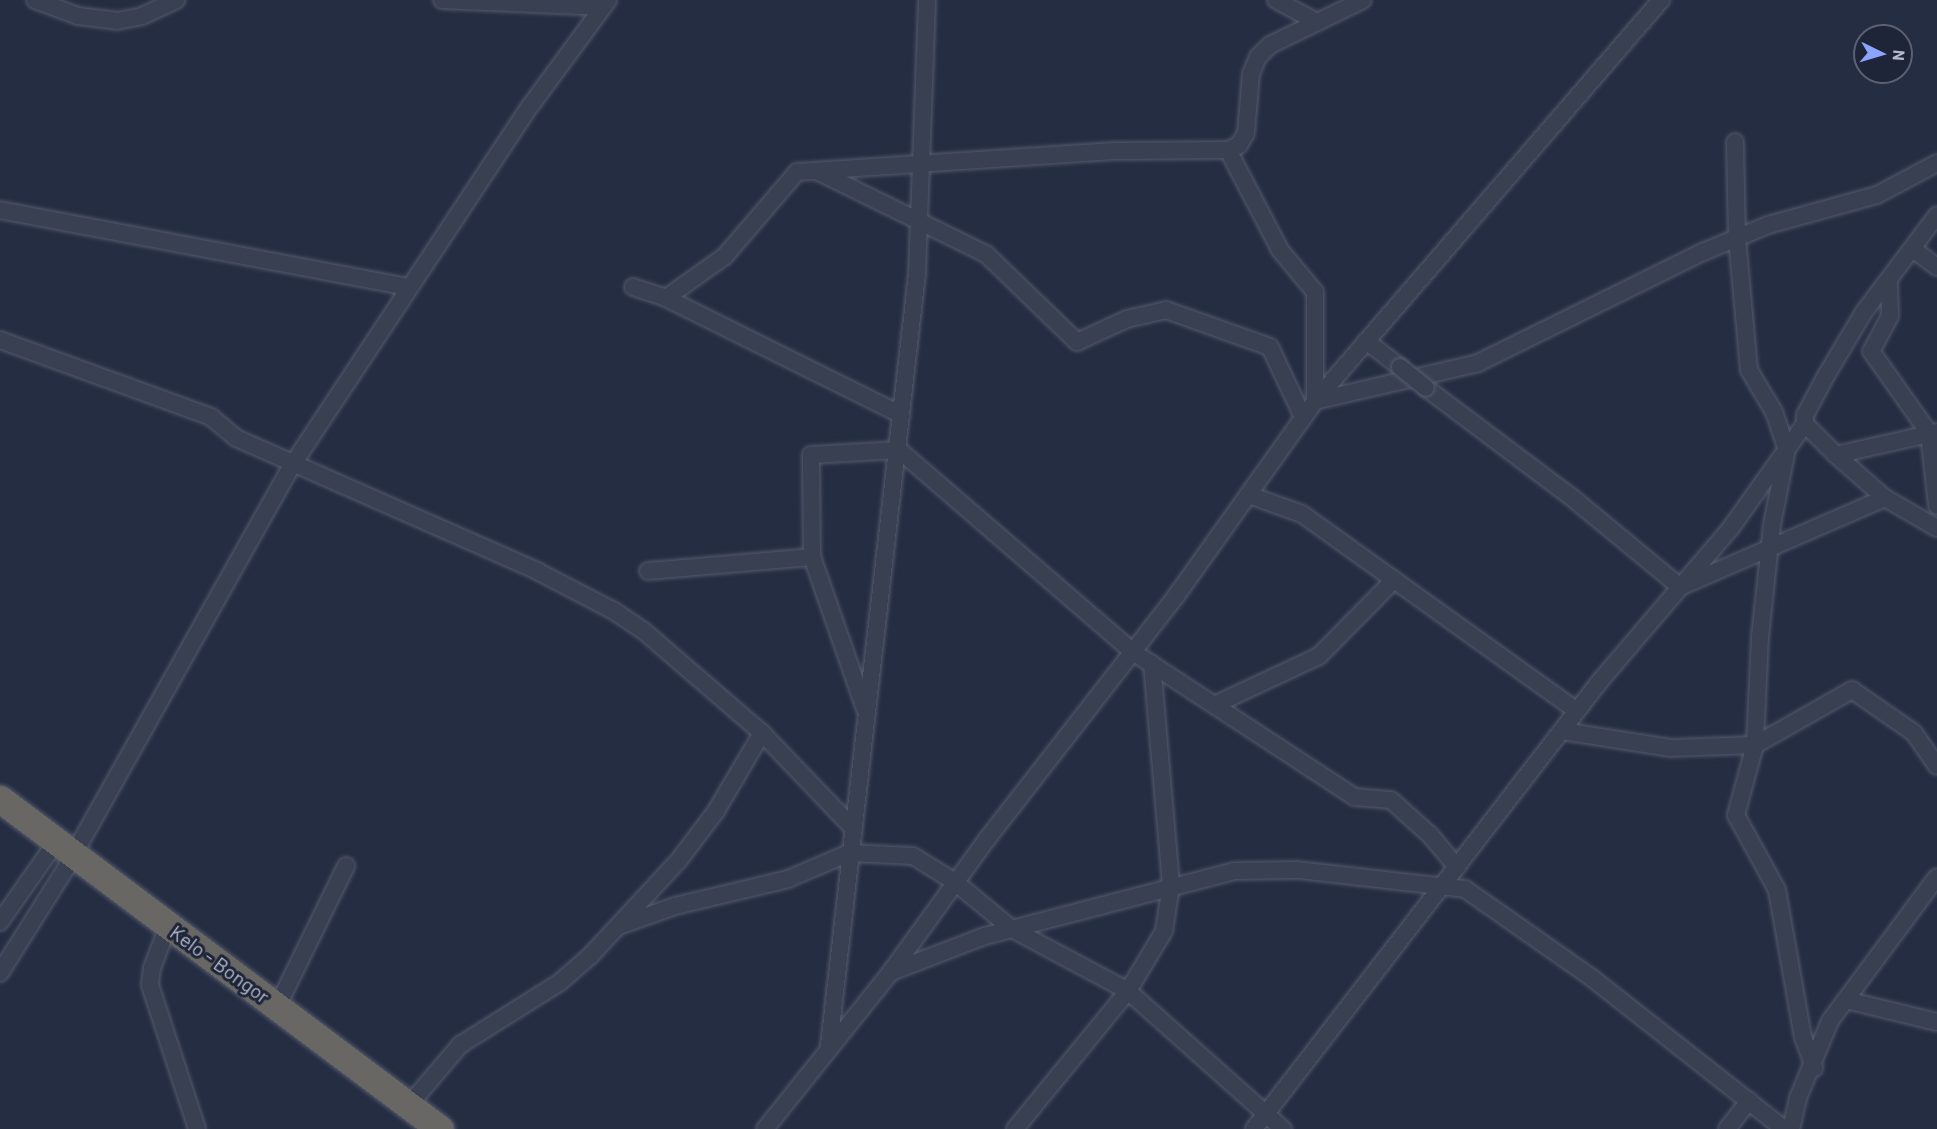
<!DOCTYPE html>
<html>
<head>
<meta charset="utf-8">
<style>
	body { margin:0 }
	#map { position:relative; width:1937px; height:1129px; overflow:hidden; background:#252d43; font-family:Barlow,sans-serif }
	div>[style] { position:absolute }
	.roads { filter:drop-shadow(0 0 2px #545b6c) drop-shadow(0 0 2px #545b6c) }
	.minor>* { height:16px; margin:-8px; padding:0 8px; transform-origin:8px; border-radius:8px; background:#394052 }
	.trunk>* { height:27px; margin:-13.5px; padding:0 13.5px; transform-origin:13.5px; border-radius:13.5px; background:#686764 }
	.bridges { filter:drop-shadow(0 0 2px #545b6c) drop-shadow(0 0 2px #545b6c) }
	.minor-bridge>* { height:16px; margin:-8px; padding:0 8px; transform-origin:8px; border-radius:8px; background:#394052 }
	span { translate:-50% -50%; white-space:nowrap; text-align:center; line-height:1.15; -webkit-text-stroke:6px #1e2538; paint-order:stroke }
	.street-label { font-size:20px; color:#b6bbcc }
	.north { position:absolute; left:1853px; top:24px; width:60px; height:60px; box-sizing:border-box; background:#1e2538; border:2px solid #5b6173; border-radius:50%; rotate:95deg; font-size:16px; font-weight:700; line-height:24px; text-align:center; color:#b6bbcc }
	.north::after { content:''; display:block; margin:auto; width:21px; height:27px; background:#8ba5fd; clip-path:polygon(50% 0,100% 100%,50% 72%,0 100%) }
</style>
</head>
<body>
<div id="map">
	<div class="roads">
		<div class="minor">
			<div style="left:35px;top:0;width:46px;rotate:20.4deg"></div>
			<div style="left:78px;top:16px;width:39px;rotate:7deg"></div>
			<div style="left:117px;top:21px;width:25px;rotate:-11deg"></div>
			<div style="left:142px;top:16px;width:38px;rotate:-25deg"></div>
			<div style="left:442px;top:0;width:160px;rotate:2.5deg"></div>
			<div style="left:1276px;top:0;width:47px;rotate:28.2deg"></div>
			<div style="left:1735px;top:142px;width:96px;rotate:88.8deg"></div>
			<div style="left:1737px;top:238px;width:133px;rotate:84.8deg"></div>
			<div style="left:1749px;top:370px;width:49px;rotate:59.2deg"></div>
			<div style="left:1774px;top:412px;width:39px;rotate:71deg"></div>
			<div style="left:1787px;top:449px;width:77px;rotate:101.2deg"></div>
			<div style="left:1772px;top:525px;width:113px;rotate:96.1deg"></div>
			<div style="left:1760px;top:637px;width:108px;rotate:92.7deg"></div>
			<div style="left:1755px;top:745px;width:73px;rotate:105.2deg"></div>
			<div style="left:1736px;top:815px;width:85px;rotate:61.3deg"></div>
			<div style="left:1777px;top:890px;width:149px;rotate:80deg"></div>
			<div style="left:1803px;top:1037px;width:33px;rotate:70deg"></div>
			<div style="left:1228px;top:150px;width:113px;rotate:62.5deg"></div>
			<div style="left:1280px;top:250px;width:55px;rotate:50.2deg"></div>
			<div style="left:1315px;top:292px;width:109px;rotate:90deg"></div>
			<div style="left:1315px;top:401px;width:167px;rotate:-13.1deg"></div>
			<div style="left:1478px;top:363px;width:251px;rotate:-26.3deg"></div>
			<div style="left:1703px;top:252px;width:70px;rotate:-22.6deg"></div>
			<div style="left:1768px;top:225px;width:113px;rotate:-15.4deg"></div>
			<div style="left:1877px;top:195px;width:68px;rotate:-28.1deg"></div>
			<div style="left:819px;top:172px;width:186px;rotate:26.2deg"></div>
			<div style="left:986px;top:254px;width:127px;rotate:44deg"></div>
			<div style="left:1077px;top:342px;width:55px;rotate:-24.7deg"></div>
			<div style="left:1127px;top:319px;width:40px;rotate:-13deg"></div>
			<div style="left:1166px;top:310px;width:110px;rotate:19.6deg"></div>
			<div style="left:1270px;top:347px;width:77px;rotate:64.8deg"></div>
			<div style="left:0;top:210px;width:416px;rotate:10.7deg"></div>
			<div style="left:1913px;top:249px;width:30px;rotate:37deg"></div>
			<div style="left:1889px;top:283px;width:33px;rotate:88deg"></div>
			<div style="left:1890px;top:316px;width:40px;rotate:118deg"></div>
			<div style="left:1871px;top:351px;width:100px;rotate:54.7deg"></div>
			<div style="left:1929px;top:433px;width:73px;rotate:83.7deg"></div>
			<div style="left:633px;top:287px;width:35px;rotate:18deg"></div>
			<div style="left:666px;top:298px;width:72px;rotate:-35.4deg"></div>
			<div style="left:725px;top:256px;width:111px;rotate:-49.4deg"></div>
			<div style="left:797px;top:172px;width:321px;rotate:-3.8deg"></div>
			<div style="left:1117px;top:151px;width:111px;rotate:-0.5deg"></div>
			<div style="left:1228px;top:150px;width:12px;rotate:-24deg"></div>
			<div style="left:1239px;top:145px;width:14px;rotate:-60deg"></div>
			<div style="left:1246px;top:133px;width:59px;rotate:-85.2deg"></div>
			<div style="left:1251px;top:74px;width:18px;rotate:-68deg"></div>
			<div style="left:1258px;top:57px;width:17px;rotate:-45deg"></div>
			<div style="left:1270px;top:45px;width:103px;rotate:-25.8deg"></div>
			<div style="left:666px;top:298px;width:263px;rotate:26.4deg"></div>
			<div style="left:0;top:340px;width:225px;rotate:20deg"></div>
			<div style="left:211px;top:417px;width:33px;rotate:40deg"></div>
			<div style="left:236px;top:438px;width:329px;rotate:23.8deg"></div>
			<div style="left:537px;top:571px;width:87px;rotate:27.5deg"></div>
			<div style="left:614px;top:611px;width:37px;rotate:34deg"></div>
			<div style="left:645px;top:632px;width:155px;rotate:40.8deg"></div>
			<div style="left:762px;top:733px;width:130px;rotate:46.2deg"></div>
			<div style="left:1366px;top:341px;width:43px;rotate:37.4deg"></div>
			<div style="left:1426px;top:388px;width:186px;rotate:36.9deg"></div>
			<div style="left:1575px;top:500px;width:136px;rotate:39.6deg"></div>
			<div style="left:1680px;top:587px;width:223px;rotate:-23.5deg"></div>
			<div style="left:1885px;top:498px;width:60px;rotate:30deg"></div>
			<div style="left:1805px;top:424px;width:9px;rotate:-90deg"></div>
			<div style="left:1805px;top:415px;width:47px;rotate:-61.8deg"></div>
			<div style="left:1827px;top:374px;width:72px;rotate:-59.2deg"></div>
			<div style="left:1864px;top:312px;width:121px;rotate:-53deg"></div>
			<div style="left:1836px;top:455px;width:65px;rotate:41.3deg"></div>
			<div style="left:1249px;top:495px;width:56px;rotate:19.7deg"></div>
			<div style="left:1302px;top:514px;width:338px;rotate:35.6deg"></div>
			<div style="left:648px;top:571px;width:165px;rotate:-4.9deg"></div>
			<div style="left:1214px;top:705px;width:116px;rotate:-25deg"></div>
			<div style="left:1319px;top:656px;width:107px;rotate:-45.4deg"></div>
			<div style="left:865px;top:709px;width:161px;rotate:-109.2deg"></div>
			<div style="left:812px;top:557px;width:102px;rotate:-90.6deg"></div>
			<div style="left:811px;top:455px;width:88px;rotate:-3.3deg"></div>
			<div style="left:899px;top:450px;width:309px;rotate:40.8deg"></div>
			<div style="left:1133px;top:652px;width:265px;rotate:33.2deg"></div>
			<div style="left:1355px;top:797px;width:36px;rotate:5deg"></div>
			<div style="left:1391px;top:800px;width:52px;rotate:41.9deg"></div>
			<div style="left:1430px;top:835px;width:42px;rotate:49.8deg"></div>
			<div style="left:1562px;top:731px;width:110px;rotate:8.9deg"></div>
			<div style="left:1671px;top:748px;width:84px;rotate:-2deg"></div>
			<div style="left:1755px;top:745px;width:112px;rotate:-29.6deg"></div>
			<div style="left:1852px;top:690px;width:75px;rotate:34.7deg"></div>
			<div style="left:1914px;top:733px;width:40px;rotate:55.1deg"></div>
			<div style="left:0;top:922px;width:98px;rotate:-55deg"></div>
			<div style="left:168px;top:926px;width:45px;rotate:110.9deg"></div>
			<div style="left:152px;top:968px;width:17px;rotate:97deg"></div>
			<div style="left:150px;top:985px;width:151px;rotate:71.9deg"></div>
			<div style="left:619px;top:926px;width:59px;rotate:-19.7deg"></div>
			<div style="left:675px;top:906px;width:116px;rotate:-13.4deg"></div>
			<div style="left:788px;top:879px;width:66px;rotate:-23.1deg"></div>
			<div style="left:849px;top:853px;width:64px;rotate:2.7deg"></div>
			<div style="left:913px;top:856px;width:49px;rotate:31.8deg"></div>
			<div style="left:955px;top:882px;width:74px;rotate:39.5deg"></div>
			<div style="left:1012px;top:929px;width:132px;rotate:28.1deg"></div>
			<div style="left:1128px;top:991px;width:208px;rotate:41.7deg"></div>
			<div style="left:891px;top:972px;width:101px;rotate:-21deg"></div>
			<div style="left:985px;top:936px;width:257px;rotate:-14.6deg"></div>
			<div style="left:1234px;top:871px;width:64px;rotate:-0.9deg"></div>
			<div style="left:1298px;top:870px;width:168px;rotate:6.5deg"></div>
			<div style="left:1465px;top:889px;width:155px;rotate:35deg"></div>
			<div style="left:1592px;top:978px;width:244px;rotate:38.2deg"></div>
			<div style="left:0;top:973px;width:124px;rotate:-57.8deg"></div>
			<div style="left:66px;top:868px;width:463px;rotate:-60.7deg"></div>
			<div style="left:293px;top:464px;width:431px;rotate:-56.5deg"></div>
			<div style="left:531px;top:105px;width:130px;rotate:-53.7deg"></div>
			<div style="left:1846px;top:1000px;width:94px;rotate:13.6deg"></div>
			<div style="left:278px;top:1005px;width:155px;rotate:-63.9deg"></div>
			<div style="left:829px;top:1045px;width:776px;rotate:-83.49deg"></div>
			<div style="left:917px;top:274px;width:274px;rotate:-87.9deg"></div>
			<div style="left:409px;top:1105px;width:79px;rotate:-49.6deg"></div>
			<div style="left:460px;top:1045px;width:117px;rotate:-32.1deg"></div>
			<div style="left:559px;top:983px;width:43px;rotate:-41.2deg"></div>
			<div style="left:591px;top:955px;width:129px;rotate:-47.2deg"></div>
			<div style="left:679px;top:860px;width:61px;rotate:-52.9deg"></div>
			<div style="left:716px;top:811px;width:91px;rotate:-59.5deg"></div>
			<div style="left:765px;top:1129px;width:200px;rotate:-51.3deg"></div>
			<div style="left:890px;top:973px;width:165px;rotate:-54.1deg"></div>
			<div style="left:987px;top:839px;width:308px;rotate:-52.1deg"></div>
			<div style="left:1176px;top:596px;width:239px;rotate:-54.5deg"></div>
			<div style="left:1315px;top:401px;width:530px;rotate:-49.21deg"></div>
			<div style="left:1015px;top:1129px;width:178px;rotate:-50.7deg"></div>
			<div style="left:1128px;top:991px;width:70px;rotate:-59deg"></div>
			<div style="left:1164px;top:931px;width:47px;rotate:-81.3deg"></div>
			<div style="left:1171px;top:885px;width:222px;rotate:-94.9deg"></div>
			<div style="left:1254px;top:1129px;width:566px;rotate:-52.32deg"></div>
			<div style="left:1600px;top:681px;width:200px;rotate:-49.5deg"></div>
			<div style="left:1730px;top:529px;width:129px;rotate:-54.5deg"></div>
			<div style="left:1805px;top:424px;width:44px;rotate:45deg"></div>
			<div style="left:1836px;top:455px;width:104px;rotate:-12.8deg"></div>
			<div style="left:1727px;top:1129px;width:36px;rotate:-52deg"></div>
			<div style="left:1791px;top:1129px;width:32px;rotate:-77deg"></div>
			<div style="left:1798px;top:1098px;width:83px;rotate:-67.4deg"></div>
			<div style="left:1830px;top:1021px;width:179px;rotate:-53.4deg"></div>
		</div>
		<div class="trunk">
			<div style="left:0;top:799px;width:550px;rotate:36.87deg"></div>
		</div>
	</div>
	<div class="bridges">
		<div class="minor-bridge">
			<div style="left:1400px;top:367px;width:33px;rotate:39deg"></div>
		</div>
	</div>
	<div class="street-label">
		<span style="left:220px;top:964px;rotate:36deg">Kelo - Bongor</span>
	</div>
	<div class="north">N</div>
</div>
</body>
</html>
